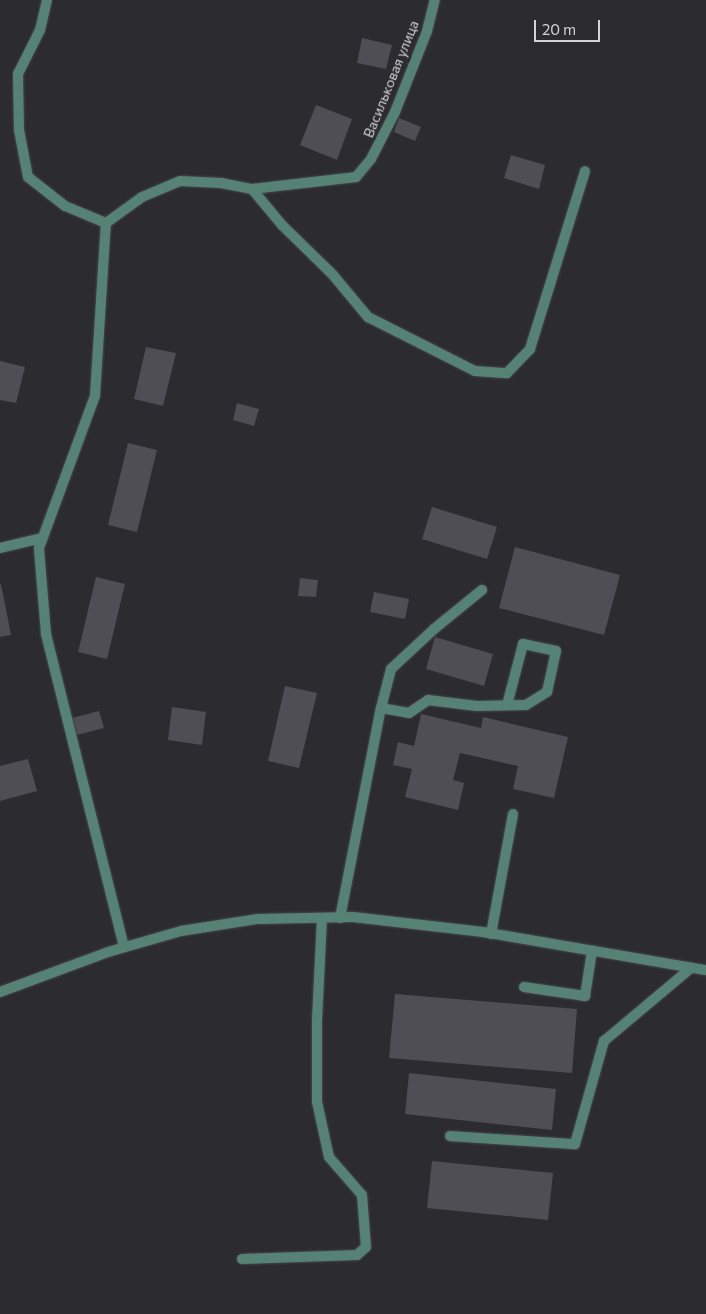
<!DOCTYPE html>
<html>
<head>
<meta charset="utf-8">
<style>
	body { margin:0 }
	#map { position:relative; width:706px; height:1314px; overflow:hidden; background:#2c2b30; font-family:Commissioner,sans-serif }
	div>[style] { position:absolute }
	.building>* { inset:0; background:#4f4e54 }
	.roads { filter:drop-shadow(0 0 1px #47464b) drop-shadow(0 0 1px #47464b) }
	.service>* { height:10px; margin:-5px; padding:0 5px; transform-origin:5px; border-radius:5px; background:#568275 }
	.minor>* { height:10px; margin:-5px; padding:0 5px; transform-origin:5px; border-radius:5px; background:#568275 }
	span { translate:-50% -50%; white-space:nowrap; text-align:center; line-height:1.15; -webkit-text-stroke:5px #2c2b30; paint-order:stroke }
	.street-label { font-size:14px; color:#d4d3d7 }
	.scale { position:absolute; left:534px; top:20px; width:66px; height:22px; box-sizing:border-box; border:2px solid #d4d3d7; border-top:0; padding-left:6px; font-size:15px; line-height:18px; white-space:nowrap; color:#d4d3d7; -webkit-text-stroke:4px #2c2b30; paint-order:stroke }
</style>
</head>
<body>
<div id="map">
	<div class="building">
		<div style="clip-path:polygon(362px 38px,392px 45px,386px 69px,357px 63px)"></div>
		<div style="clip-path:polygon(316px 105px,352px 119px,337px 160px,300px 145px)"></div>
		<div style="clip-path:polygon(399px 118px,421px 127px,415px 141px,394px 132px)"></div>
		<div style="clip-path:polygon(511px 155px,545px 165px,539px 189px,504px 178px)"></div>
		<div style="clip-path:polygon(146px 347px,176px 353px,163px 406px,134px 399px)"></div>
		<div style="clip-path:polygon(0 361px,25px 367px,16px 403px,0 400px)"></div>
		<div style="clip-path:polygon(237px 403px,259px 409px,254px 426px,233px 420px)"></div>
		<div style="clip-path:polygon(128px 443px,157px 450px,137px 532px,108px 525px)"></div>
		<div style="clip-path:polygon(432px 507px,497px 527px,487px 559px,422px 539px)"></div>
		<div style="clip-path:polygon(515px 547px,620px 575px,604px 635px,499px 608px)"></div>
		<div style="clip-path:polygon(96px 577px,125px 584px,107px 659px,78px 652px)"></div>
		<div style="clip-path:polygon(300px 578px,318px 580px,316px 597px,298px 596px)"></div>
		<div style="clip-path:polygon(1px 584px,11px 635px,0 637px,0 585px)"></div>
		<div style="clip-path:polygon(374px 592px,409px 599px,405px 619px,370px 612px)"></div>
		<div style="clip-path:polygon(435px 637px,493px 654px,484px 686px,426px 669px)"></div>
		<div style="clip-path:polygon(285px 686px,317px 693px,299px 768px,268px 761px)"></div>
		<div style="clip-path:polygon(172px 707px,206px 712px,202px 745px,168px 740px)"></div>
		<div style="clip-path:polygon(99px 711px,104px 728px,77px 735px,72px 718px)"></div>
		<div style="clip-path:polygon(421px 714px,481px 728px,483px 717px,568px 737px,554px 798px,513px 789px,518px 766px,460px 753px,453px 780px,464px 783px,458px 810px,405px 797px,412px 769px,393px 765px,398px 742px,414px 746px)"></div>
		<div style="clip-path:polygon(28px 759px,37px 791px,0 801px,0 766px)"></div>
		<div style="clip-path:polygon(395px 994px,577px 1009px,572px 1073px,389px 1058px)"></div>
		<div style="clip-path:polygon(409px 1073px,556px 1089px,552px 1130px,405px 1114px)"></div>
		<div style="clip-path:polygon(432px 1161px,553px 1173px,548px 1220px,427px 1208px)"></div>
	</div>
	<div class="roads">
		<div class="service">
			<div style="left:47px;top:0;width:31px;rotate:103deg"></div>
			<div style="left:40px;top:30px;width:49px;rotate:116.6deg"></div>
			<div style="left:18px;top:74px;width:56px;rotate:89deg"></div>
			<div style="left:19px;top:130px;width:48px;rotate:79.2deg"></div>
			<div style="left:28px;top:177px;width:47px;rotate:38.1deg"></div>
			<div style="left:65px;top:206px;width:44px;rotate:22.5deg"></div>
			<div style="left:381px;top:708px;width:40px;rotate:-75.6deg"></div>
			<div style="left:391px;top:669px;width:59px;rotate:-42.9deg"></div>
			<div style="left:434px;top:629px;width:62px;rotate:-39.1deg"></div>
			<div style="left:340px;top:918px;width:214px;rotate:-79deg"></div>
			<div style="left:381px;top:708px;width:28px;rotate:10deg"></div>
			<div style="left:409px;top:713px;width:23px;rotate:-34deg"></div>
			<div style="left:428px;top:700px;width:49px;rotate:7deg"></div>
			<div style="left:477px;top:706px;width:49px;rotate:-1.2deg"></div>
			<div style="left:526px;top:705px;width:25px;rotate:-32deg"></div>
			<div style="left:547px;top:692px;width:42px;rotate:-77.6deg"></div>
			<div style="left:556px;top:651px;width:34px;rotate:-168deg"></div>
			<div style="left:523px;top:644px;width:63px;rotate:104.7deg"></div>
			<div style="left:491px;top:934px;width:122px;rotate:-79.6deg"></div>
			<div style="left:524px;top:987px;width:62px;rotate:8.4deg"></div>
			<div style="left:585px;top:996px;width:46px;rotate:-81.2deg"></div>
			<div style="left:450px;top:1136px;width:125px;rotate:3.7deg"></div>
			<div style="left:575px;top:1144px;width:107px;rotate:-74.3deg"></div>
			<div style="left:604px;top:1041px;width:114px;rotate:-40deg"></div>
			<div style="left:242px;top:1259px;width:115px;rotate:-2deg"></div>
			<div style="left:357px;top:1255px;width:12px;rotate:-42deg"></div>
			<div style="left:366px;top:1247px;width:52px;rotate:-94.4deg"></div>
			<div style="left:362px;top:1195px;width:50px;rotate:-131deg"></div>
			<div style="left:329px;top:1157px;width:56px;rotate:-102.3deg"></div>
			<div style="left:317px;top:1102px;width:82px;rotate:-90deg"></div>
			<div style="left:317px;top:1020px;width:102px;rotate:-87.2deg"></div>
		</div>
		<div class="minor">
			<div style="left:252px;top:189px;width:105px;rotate:-6.6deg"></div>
			<div style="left:356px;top:177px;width:23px;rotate:-50deg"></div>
			<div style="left:371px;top:159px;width:53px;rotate:-62.9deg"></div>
			<div style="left:395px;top:112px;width:87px;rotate:-68.4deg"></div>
			<div style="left:427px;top:31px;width:32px;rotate:-76deg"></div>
			<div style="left:0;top:548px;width:43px;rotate:-13.4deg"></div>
			<div style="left:124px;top:947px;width:323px;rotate:-104deg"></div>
			<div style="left:46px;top:634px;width:86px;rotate:-94.7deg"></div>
			<div style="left:39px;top:548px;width:162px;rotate:-69.8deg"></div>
			<div style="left:95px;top:396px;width:173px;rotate:-86.4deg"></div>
			<div style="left:106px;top:223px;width:44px;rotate:-35.8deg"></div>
			<div style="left:142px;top:197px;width:41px;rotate:-22.8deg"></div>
			<div style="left:180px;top:181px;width:41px;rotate:2.8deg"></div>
			<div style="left:221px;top:183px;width:32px;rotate:11deg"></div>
			<div style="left:252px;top:189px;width:47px;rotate:50.2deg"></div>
			<div style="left:282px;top:225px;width:71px;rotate:44.4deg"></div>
			<div style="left:333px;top:275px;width:55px;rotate:50.2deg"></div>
			<div style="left:368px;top:317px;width:120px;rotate:26.8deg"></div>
			<div style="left:475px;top:371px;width:32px;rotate:4deg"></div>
			<div style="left:507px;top:373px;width:33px;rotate:-46deg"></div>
			<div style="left:530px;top:349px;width:186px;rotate:-72.8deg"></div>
			<div style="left:0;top:992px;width:115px;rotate:-20.3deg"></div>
			<div style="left:108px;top:952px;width:76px;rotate:-16deg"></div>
			<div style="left:181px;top:931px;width:78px;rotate:-8.9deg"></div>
			<div style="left:258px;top:919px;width:95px;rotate:-1.2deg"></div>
			<div style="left:353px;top:917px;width:131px;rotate:6.6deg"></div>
			<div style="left:483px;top:932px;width:226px;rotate:9.7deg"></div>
		</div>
	</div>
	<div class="street-label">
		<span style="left:391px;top:79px;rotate:-68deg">Васильковая улица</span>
	</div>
	<div class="scale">20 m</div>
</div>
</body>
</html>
